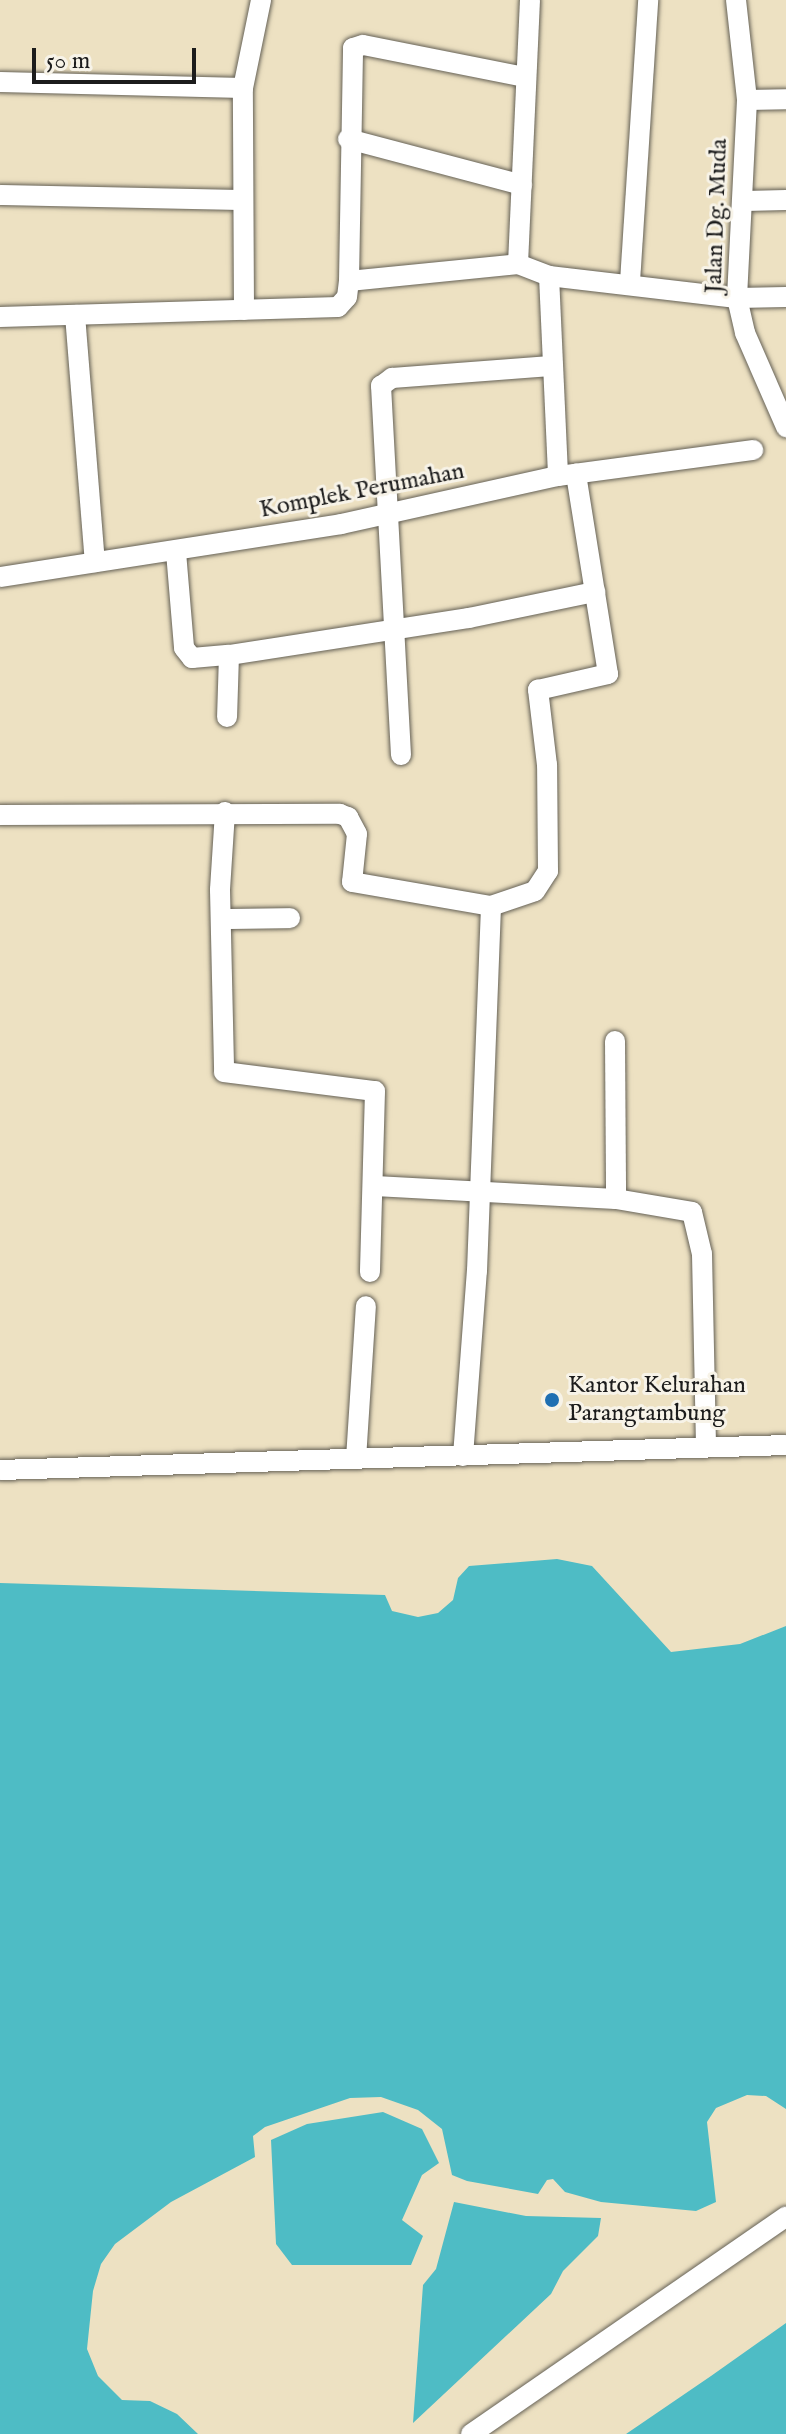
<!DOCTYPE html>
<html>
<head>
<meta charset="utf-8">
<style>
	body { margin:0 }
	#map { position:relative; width:786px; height:2434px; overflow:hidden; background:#ede1c2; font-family:"IM FELL English",serif }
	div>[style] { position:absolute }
	.water>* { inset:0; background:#4ebcc5 }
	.roads { filter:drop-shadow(0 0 2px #656156) drop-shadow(0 0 2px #656156) }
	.minor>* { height:20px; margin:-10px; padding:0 10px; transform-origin:10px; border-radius:10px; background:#fff }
	.dots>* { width:22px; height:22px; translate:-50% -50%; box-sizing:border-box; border:4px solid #f7f3e8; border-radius:50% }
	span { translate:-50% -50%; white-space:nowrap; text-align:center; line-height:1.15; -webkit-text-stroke:6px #f7f3e8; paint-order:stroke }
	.street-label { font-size:24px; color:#1c1c1c }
	.poi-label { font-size:24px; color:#1c1c1c }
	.left { translate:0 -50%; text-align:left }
	.scale { position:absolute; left:32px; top:48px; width:164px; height:36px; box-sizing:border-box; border:4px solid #1c1c1c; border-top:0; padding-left:10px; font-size:24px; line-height:28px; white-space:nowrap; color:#1c1c1c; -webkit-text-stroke:6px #f7f3e8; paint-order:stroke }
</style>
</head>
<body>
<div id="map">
	<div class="water">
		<div style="clip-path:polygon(557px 1559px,592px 1566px,671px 1652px,740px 1644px,786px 1626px,786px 2109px,766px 2096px,747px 2095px,716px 2108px,707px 2122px,716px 2202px,696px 2211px,601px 2202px,565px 2192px,553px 2179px,547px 2180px,538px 2194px,467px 2181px,452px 2175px,442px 2129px,418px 2110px,381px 2097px,350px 2098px,265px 2127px,253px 2136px,255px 2157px,171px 2202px,115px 2244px,101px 2264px,93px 2291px,87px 2349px,98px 2376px,122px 2400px,150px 2401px,177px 2414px,198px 2434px,0 2434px,0 1583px,385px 1595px,392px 1611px,418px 1617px,438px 1613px,453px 1600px,458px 1578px,469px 1566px)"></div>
		<div style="clip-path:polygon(383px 2112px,422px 2129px,439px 2163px,422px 2175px,402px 2220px,423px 2236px,411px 2265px,292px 2265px,276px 2244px,271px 2140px,307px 2124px)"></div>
		<div style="clip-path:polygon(454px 2202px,526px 2216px,601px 2218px,598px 2236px,563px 2271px,551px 2294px,413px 2423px,423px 2285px,436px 2269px)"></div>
		<div style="clip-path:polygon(786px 2323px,786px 2434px,626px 2434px,711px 2376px)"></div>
	</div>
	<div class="roads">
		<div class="minor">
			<div style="left:736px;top:0;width:101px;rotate:83.7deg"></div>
			<div style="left:747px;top:100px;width:198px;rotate:92.9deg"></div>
			<div style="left:737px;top:298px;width:36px;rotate:77deg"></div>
			<div style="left:745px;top:333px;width:103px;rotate:66.4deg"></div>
			<div style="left:0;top:82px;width:243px;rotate:1.4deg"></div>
			<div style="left:747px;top:100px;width:39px;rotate:-1deg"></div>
			<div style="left:348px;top:139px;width:180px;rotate:14.8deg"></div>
			<div style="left:0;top:195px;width:242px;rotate:1.2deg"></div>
			<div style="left:745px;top:201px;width:41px;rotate:-1.4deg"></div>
			<div style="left:518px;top:264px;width:264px;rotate:-87.4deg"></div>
			<div style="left:549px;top:276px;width:200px;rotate:87.4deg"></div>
			<div style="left:349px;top:281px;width:170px;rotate:-5.7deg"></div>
			<div style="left:518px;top:264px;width:33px;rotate:21deg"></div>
			<div style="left:549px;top:276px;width:189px;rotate:6.7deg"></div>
			<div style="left:737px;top:298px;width:49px;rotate:-1.2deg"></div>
			<div style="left:630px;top:282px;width:283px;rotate:-86.3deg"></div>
			<div style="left:244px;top:310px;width:222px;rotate:-90.3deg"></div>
			<div style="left:243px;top:88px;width:90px;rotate:-78.4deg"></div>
			<div style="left:75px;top:315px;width:248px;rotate:85.4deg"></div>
			<div style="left:0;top:317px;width:338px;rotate:-1.7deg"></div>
			<div style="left:338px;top:307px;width:13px;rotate:-48deg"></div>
			<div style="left:347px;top:297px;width:16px;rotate:-83deg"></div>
			<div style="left:349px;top:281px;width:233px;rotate:-89deg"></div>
			<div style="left:353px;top:48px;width:10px;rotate:-17deg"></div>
			<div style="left:363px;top:45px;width:165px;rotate:11.2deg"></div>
			<div style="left:176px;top:552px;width:96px;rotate:85.2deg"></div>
			<div style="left:184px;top:648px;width:13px;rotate:51deg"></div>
			<div style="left:192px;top:658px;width:37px;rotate:-5deg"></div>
			<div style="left:229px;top:655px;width:62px;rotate:91.8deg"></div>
			<div style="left:0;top:577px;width:345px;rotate:-8.8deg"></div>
			<div style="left:341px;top:524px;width:222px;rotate:-12.5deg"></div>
			<div style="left:558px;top:476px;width:197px;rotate:-7.6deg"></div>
			<div style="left:229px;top:655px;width:243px;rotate:-8.8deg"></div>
			<div style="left:469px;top:618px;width:129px;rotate:-11.7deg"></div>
			<div style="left:401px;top:755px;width:370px;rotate:-93.1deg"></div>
			<div style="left:381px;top:386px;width:14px;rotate:-36deg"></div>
			<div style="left:392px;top:378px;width:159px;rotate:-4.3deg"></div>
			<div style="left:225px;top:812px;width:78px;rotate:93.7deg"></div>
			<div style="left:220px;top:890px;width:182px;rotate:88.7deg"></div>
			<div style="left:224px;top:1072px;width:152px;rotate:7.2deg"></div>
			<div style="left:375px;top:1091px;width:181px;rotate:91.6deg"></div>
			<div style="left:0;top:815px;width:340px;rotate:-0.2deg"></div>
			<div style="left:340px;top:814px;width:9px;rotate:21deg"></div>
			<div style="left:348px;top:817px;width:19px;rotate:62deg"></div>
			<div style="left:357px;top:834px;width:48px;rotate:95.9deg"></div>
			<div style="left:352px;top:882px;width:141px;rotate:9.8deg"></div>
			<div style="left:222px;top:919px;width:68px;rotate:-0.8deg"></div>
			<div style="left:615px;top:1041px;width:158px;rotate:89.6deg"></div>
			<div style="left:375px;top:1186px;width:241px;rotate:3.1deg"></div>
			<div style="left:616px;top:1199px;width:77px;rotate:9.7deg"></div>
			<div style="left:692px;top:1212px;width:43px;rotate:76.6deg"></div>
			<div style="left:702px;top:1254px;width:192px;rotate:88.8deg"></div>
			<div style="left:463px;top:1456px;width:186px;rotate:-85.7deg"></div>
			<div style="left:477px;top:1271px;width:365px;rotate:-87.8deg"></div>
			<div style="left:491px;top:906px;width:46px;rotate:-18.8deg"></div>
			<div style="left:535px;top:891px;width:24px;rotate:-57deg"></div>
			<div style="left:548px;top:871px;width:106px;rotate:-90.5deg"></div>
			<div style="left:547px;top:765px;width:76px;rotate:-96.8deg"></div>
			<div style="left:538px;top:690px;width:72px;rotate:-12.9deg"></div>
			<div style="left:608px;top:674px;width:203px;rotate:-99.1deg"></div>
			<div style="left:356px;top:1459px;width:153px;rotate:-86.3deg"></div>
			<div style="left:0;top:1470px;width:786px;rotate:-1.82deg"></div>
			<div style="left:471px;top:2434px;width:383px;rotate:-34.6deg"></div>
		</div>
	</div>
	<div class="dots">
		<div style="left:552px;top:1400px;background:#1f6fb2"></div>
	</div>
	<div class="street-label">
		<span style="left:717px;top:216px;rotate:-88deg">Jalan Dg. Muda</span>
		<span style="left:362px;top:491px;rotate:-11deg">Komplek Perumahan</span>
	</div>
	<div class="poi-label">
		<span class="left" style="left:568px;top:1400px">Kantor Kelurahan<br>Parangtambung</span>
	</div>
	<div class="scale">50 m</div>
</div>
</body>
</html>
